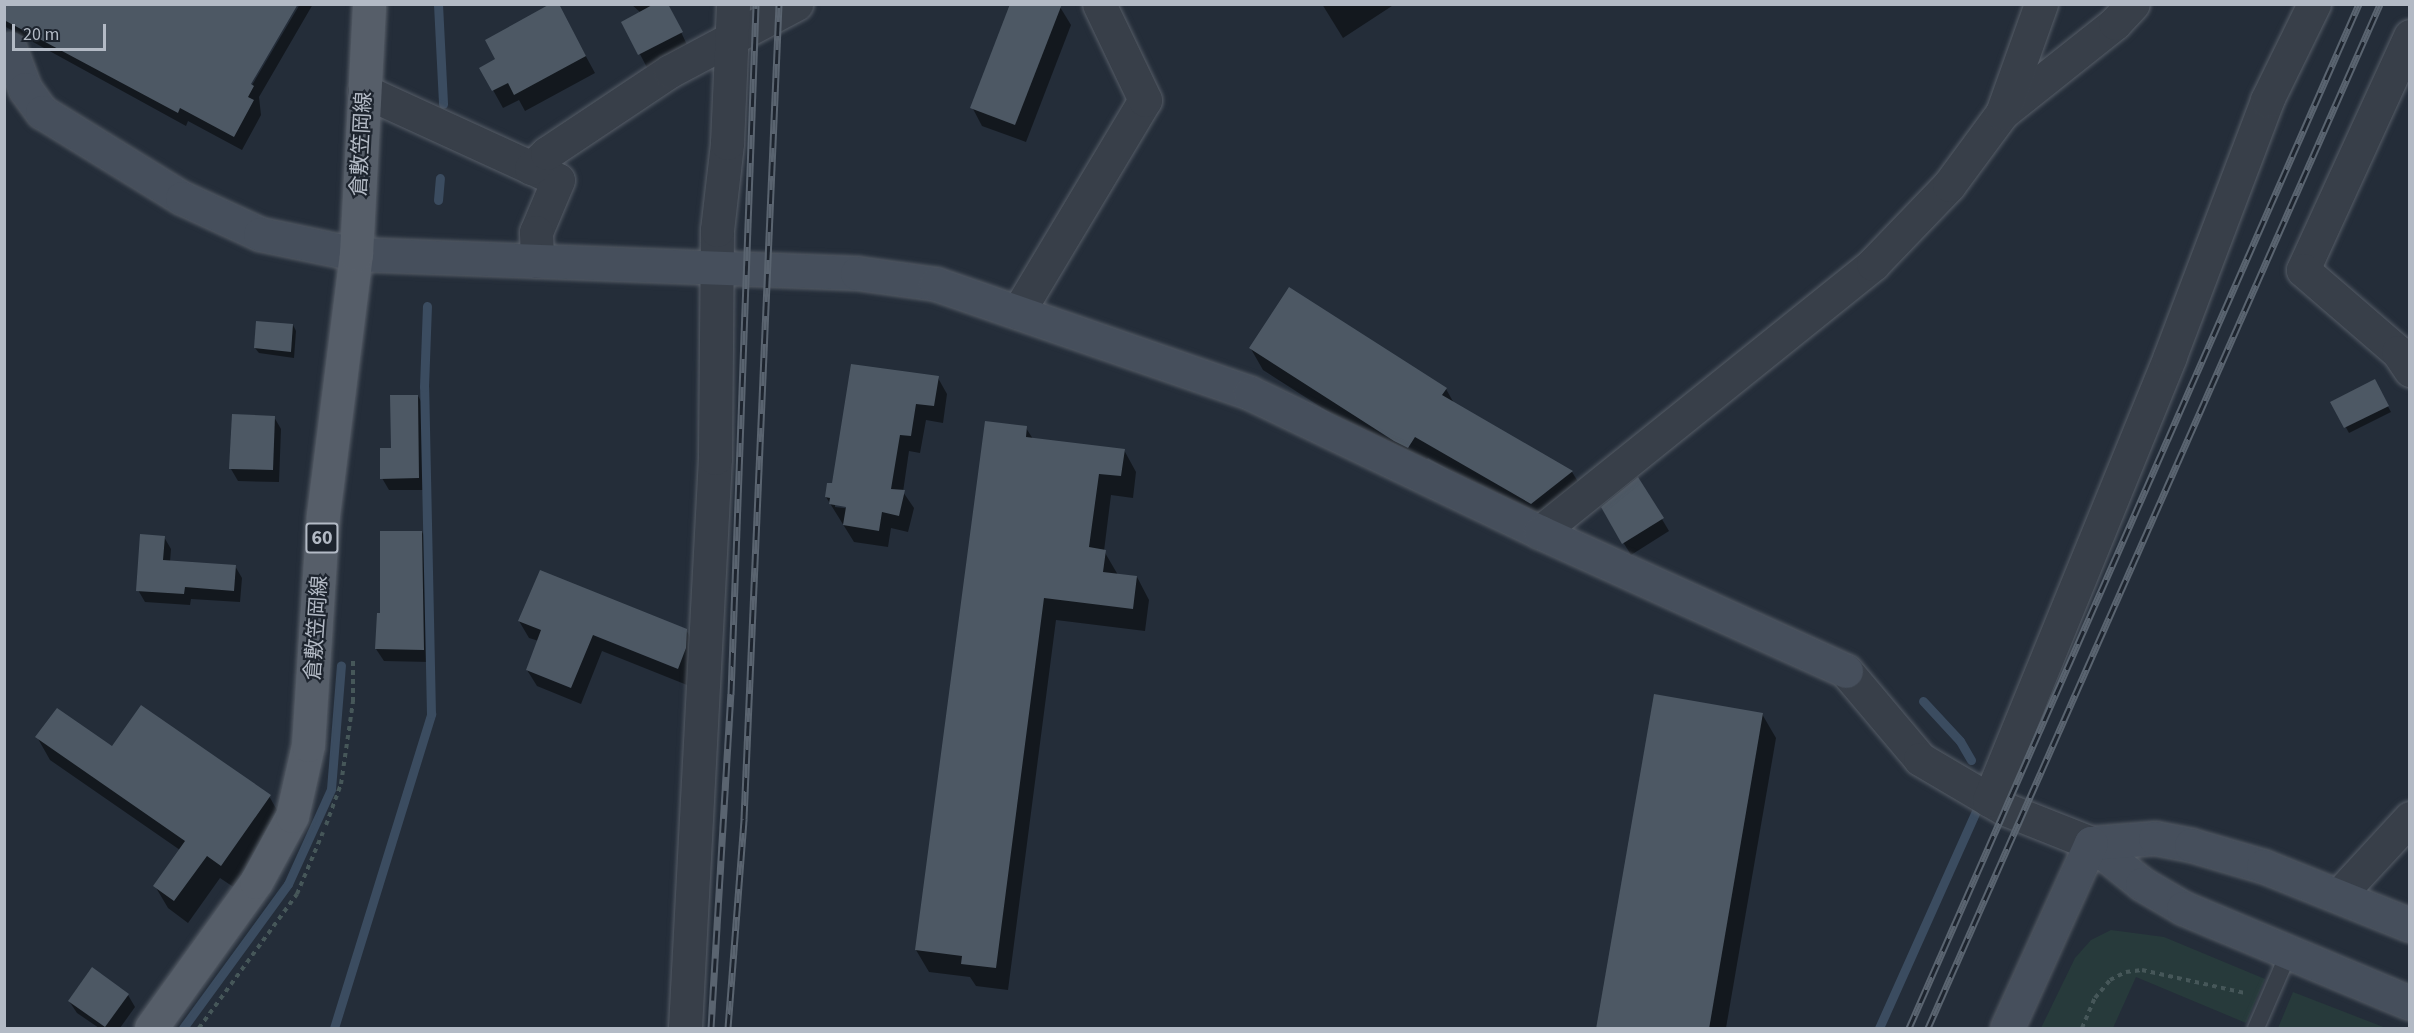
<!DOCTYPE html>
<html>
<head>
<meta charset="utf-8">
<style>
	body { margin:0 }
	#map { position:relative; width:2414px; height:1033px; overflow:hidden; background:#242d39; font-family:"Source Sans 3","Noto Sans JP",sans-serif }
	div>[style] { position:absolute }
	.green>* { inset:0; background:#273a3b }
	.shadow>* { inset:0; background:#0007 }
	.stream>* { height:9px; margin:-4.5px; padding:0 4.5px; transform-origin:4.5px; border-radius:4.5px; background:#3b4c60 }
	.building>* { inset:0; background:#4d5864 }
	.path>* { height:4px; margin-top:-2px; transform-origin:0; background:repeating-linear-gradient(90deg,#465759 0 4.5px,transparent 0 9px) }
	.roads { filter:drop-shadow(0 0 2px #565d67) drop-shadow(0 0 2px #565d67) }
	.lane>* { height:16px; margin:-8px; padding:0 8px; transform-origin:8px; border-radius:8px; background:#383f49 }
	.street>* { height:33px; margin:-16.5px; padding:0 16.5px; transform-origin:16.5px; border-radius:16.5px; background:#383f49 }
	.secondary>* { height:33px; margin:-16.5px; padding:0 16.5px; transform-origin:16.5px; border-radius:16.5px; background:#464f5c }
	.primary>* { height:33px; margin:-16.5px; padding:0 16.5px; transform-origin:16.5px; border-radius:16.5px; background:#565e69 }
	.rail>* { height:7px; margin-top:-3.5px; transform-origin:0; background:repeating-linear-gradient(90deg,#1d242e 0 14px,#5a6470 0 28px); box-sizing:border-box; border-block:2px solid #5a6470 }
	span { translate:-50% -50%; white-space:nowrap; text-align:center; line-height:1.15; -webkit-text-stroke:4.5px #1d242e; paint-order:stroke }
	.shield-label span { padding:2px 4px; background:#1d242e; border:2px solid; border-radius:4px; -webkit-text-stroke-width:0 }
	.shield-label { font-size:20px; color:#b3bac5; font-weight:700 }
	.street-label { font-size:21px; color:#b3bac5 }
	.frame { position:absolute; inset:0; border:6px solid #b3bac5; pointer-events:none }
	.scale { position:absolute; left:12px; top:24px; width:94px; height:27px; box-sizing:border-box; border:3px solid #b3bac5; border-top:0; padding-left:8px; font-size:18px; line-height:21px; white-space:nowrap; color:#b3bac5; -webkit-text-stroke:4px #1d242e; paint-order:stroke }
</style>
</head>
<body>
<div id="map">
	<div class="green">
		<div style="clip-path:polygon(2111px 930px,2164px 937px,2265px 979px,2246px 1023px,2136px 977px,2113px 1028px,2041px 1028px,2075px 958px,2091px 940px)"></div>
		<div style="clip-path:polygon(2293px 992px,2386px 1028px,2278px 1028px)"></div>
	</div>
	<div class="shadow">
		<div style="clip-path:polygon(4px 4px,248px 92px,300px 4px,313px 4px,259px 97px,261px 115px,242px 150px,188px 121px,186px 126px,4px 26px)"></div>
		<div style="clip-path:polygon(631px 4px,668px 4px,694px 60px,652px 77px,623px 22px,641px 13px)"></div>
		<div style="clip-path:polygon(1322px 4px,1395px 4px,1343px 38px)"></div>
		<div style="clip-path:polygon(1060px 7px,1071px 25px,1026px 142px,982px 126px,972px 107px)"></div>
		<div style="clip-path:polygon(566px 20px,595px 73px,525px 111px,519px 100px,503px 108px,493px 90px)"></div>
		<div style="clip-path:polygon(293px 325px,296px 331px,294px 358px,259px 353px,255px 348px)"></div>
		<div style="clip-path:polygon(1251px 349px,1446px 389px,1455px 405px,1572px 472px,1585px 493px,1544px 525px,1428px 458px,1421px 469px,1408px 463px,1263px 370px)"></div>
		<div style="clip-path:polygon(evenodd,938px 378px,947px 394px,943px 423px,926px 420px,920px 453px,909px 451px,903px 492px,914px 508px,908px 532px,891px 528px,888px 547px,854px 542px,826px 497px,938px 378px,835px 504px,854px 507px,853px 509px,835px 507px,835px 504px)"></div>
		<div style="clip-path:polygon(2374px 381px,2391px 412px,2349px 433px,2332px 402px)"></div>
		<div style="clip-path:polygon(418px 396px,425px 408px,425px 490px,389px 490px,382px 478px)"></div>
		<div style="clip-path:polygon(274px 417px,281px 429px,279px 482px,238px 481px,231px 469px)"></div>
		<div style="clip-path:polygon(1026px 428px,1033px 439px,1124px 450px,1136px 472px,1133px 498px,1111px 495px,1104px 551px,1118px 575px,1137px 577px,1149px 600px,1145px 631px,1056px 620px,1008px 990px,976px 986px,970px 977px,929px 972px,916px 950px)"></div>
		<div style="clip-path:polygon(1638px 479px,1669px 531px,1631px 555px,1602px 508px)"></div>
		<div style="clip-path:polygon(422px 532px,429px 544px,430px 662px,384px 661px,376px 649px,381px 614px)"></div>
		<div style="clip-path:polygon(164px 537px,171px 549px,170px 562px,235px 566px,242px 578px,240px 602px,191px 599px,190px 605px,145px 602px,138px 590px)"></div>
		<div style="clip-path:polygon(519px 621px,686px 630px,696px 647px,687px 685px,602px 651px,581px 704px,537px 686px,527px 670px,539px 641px,529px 638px)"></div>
		<div style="clip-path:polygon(1762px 714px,1776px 738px,1726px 1028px,1597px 1028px)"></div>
		<div style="clip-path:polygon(37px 737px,112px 748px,269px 796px,282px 819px,235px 888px,220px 878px,188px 923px,168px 908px,155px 886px,180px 850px,50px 760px)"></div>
		<div style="clip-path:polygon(128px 995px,135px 1007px,120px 1028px,99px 1028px,77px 1013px,69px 1001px)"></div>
	</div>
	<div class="stream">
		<div style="left:438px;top:4px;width:100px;rotate:87.1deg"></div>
		<div style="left:438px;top:200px;width:22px;rotate:-85deg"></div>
		<div style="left:1923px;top:701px;width:54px;rotate:47.2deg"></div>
		<div style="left:1960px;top:741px;width:22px;rotate:60deg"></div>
		<div style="left:183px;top:1028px;width:178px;rotate:-53.9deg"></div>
		<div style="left:288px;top:884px;width:104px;rotate:-65.6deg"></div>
		<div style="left:331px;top:789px;width:124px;rotate:-85.4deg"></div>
		<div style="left:334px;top:1028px;width:329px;rotate:-72.8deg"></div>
		<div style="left:431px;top:714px;width:327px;rotate:-91.2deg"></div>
		<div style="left:424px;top:387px;width:81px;rotate:-87.9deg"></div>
		<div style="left:1879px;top:1028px;width:240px;rotate:-65.9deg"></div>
	</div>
	<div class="building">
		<div style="clip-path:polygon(4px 4px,298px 4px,251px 84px,254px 86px,248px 97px,254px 100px,234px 137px,180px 108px,178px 113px,4px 20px)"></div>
		<div style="clip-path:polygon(550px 4px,559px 4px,586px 56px,514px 95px,508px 83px,492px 91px,479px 68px,495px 59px,485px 40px)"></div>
		<div style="clip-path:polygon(654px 4px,668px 4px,683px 32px,638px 55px,621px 22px)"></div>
		<div style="clip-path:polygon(1010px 4px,1062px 4px,1015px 125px,970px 108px)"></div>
		<div style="clip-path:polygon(1289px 287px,1447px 388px,1442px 395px,1573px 471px,1531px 504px,1415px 437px,1408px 448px,1394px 441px,1249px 348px)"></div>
		<div style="clip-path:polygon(256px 321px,293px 324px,291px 352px,254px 348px)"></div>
		<div style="clip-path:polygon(851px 364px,939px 376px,934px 406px,916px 404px,911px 436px,900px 435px,891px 489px,905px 490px,899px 516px,882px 512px,879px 531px,843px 525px,846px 507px,829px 504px,830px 498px,825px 497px,827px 483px,832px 483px)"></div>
		<div style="clip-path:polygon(2375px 379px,2389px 406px,2344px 428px,2330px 402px)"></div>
		<div style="clip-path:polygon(390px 395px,418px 395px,419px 478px,380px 479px,380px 448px,391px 448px)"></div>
		<div style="clip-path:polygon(232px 414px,275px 416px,273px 470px,229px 469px)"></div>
		<div style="clip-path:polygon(985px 421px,1027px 426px,1026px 437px,1125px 449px,1121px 476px,1099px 474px,1089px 547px,1106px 550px,1103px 572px,1137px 576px,1133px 609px,1044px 598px,996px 968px,961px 964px,962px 956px,915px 950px)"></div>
		<div style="clip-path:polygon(1638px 477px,1664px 518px,1622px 544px,1601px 507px)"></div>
		<div style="clip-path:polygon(380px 531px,422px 531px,424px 650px,375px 649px,377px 613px,380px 613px)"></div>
		<div style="clip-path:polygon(140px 534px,165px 536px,163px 560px,236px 565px,234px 591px,185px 587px,184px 594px,136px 591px)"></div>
		<div style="clip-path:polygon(540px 570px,687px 629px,686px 648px,678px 669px,593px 635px,571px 688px,526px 670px,541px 630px,518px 621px)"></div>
		<div style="clip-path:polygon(1654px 694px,1763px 713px,1709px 1029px,1596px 1029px)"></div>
		<div style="clip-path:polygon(141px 705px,271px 795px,221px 866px,207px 856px,174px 901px,153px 886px,185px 841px,35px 737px,57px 708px,112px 746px)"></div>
		<div style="clip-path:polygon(92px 967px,129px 994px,105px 1027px,68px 1001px)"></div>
	</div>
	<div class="path">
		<div style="left:326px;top:825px;width:44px;rotate:-69.9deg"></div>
		<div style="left:341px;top:784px;width:83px;rotate:-81.7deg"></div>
		<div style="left:353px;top:702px;width:44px;rotate:-90deg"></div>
		<div style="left:199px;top:1028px;width:166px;rotate:-53.8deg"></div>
		<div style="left:297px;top:894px;width:67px;rotate:-67.2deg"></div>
		<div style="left:2082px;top:1028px;width:33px;rotate:-67deg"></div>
		<div style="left:2095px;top:998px;width:23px;rotate:-50deg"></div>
		<div style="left:2110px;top:980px;width:18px;rotate:-27deg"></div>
		<div style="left:2126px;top:972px;width:16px;rotate:-7deg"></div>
		<div style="left:2142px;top:970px;width:106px;rotate:12.6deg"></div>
	</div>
	<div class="roads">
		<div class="lane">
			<div style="left:2256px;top:1028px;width:83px;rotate:-66.5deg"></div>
		</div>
		<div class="street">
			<div style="left:2410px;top:36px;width:257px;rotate:114.6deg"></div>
			<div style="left:2303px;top:270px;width:125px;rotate:40.8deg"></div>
			<div style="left:2398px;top:352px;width:22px;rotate:56deg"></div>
			<div style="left:364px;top:91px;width:213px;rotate:24.6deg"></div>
			<div style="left:558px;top:180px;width:56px;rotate:112.9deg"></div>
			<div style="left:536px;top:232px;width:29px;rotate:88deg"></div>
			<div style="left:2002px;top:113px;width:144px;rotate:-38.5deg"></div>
			<div style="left:2115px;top:23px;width:26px;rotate:-47deg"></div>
			<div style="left:531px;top:168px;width:22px;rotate:-43deg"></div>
			<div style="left:547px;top:153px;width:148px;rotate:-33.7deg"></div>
			<div style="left:670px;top:71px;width:143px;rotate:-28deg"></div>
			<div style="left:1018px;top:312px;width:247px;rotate:-59.1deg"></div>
			<div style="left:1145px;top:100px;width:106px;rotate:-115.6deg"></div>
			<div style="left:1540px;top:532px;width:427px;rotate:-38.8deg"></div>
			<div style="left:1873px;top:264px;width:110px;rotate:-46.1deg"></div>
			<div style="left:1949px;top:185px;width:89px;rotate:-53.6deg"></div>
			<div style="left:2002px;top:113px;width:116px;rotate:-70.3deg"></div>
			<div style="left:1846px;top:671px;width:115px;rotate:49.9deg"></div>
			<div style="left:1920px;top:759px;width:99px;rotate:30.5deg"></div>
			<div style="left:2005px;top:809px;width:92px;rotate:21.6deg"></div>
			<div style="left:1989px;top:800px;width:479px;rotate:-67.8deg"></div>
			<div style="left:2170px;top:356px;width:274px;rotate:-69.2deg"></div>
			<div style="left:2267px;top:100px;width:107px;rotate:-63.9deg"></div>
			<div style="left:2339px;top:895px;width:105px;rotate:-47.3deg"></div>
			<div style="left:685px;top:1028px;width:571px;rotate:-86.99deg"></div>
			<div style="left:715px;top:458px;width:228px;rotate:-89.5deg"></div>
			<div style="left:717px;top:230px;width:88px;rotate:-83.4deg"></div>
			<div style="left:727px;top:143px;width:139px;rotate:-87.5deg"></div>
		</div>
		<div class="secondary">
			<div style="left:10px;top:49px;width:43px;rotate:69.4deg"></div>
			<div style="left:25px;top:89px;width:29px;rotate:54deg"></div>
			<div style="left:42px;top:112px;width:164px;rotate:31.6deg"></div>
			<div style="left:182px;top:198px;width:86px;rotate:24.8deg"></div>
			<div style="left:260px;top:234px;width:98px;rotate:11.8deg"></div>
			<div style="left:356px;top:254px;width:501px;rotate:2.17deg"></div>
			<div style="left:857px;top:273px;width:80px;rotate:7.9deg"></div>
			<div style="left:936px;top:284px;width:332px;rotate:19.1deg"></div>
			<div style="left:1250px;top:393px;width:322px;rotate:25.6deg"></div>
			<div style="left:1540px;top:532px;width:336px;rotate:24.4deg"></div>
			<div style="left:2091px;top:843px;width:65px;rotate:38.8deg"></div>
			<div style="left:2142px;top:884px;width:48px;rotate:30.3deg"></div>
			<div style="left:2183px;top:908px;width:246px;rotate:22.7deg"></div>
			<div style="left:2091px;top:843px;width:64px;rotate:-4.5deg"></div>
			<div style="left:2155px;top:838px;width:37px;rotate:11deg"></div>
			<div style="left:2191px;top:845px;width:75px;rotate:16.3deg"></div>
			<div style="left:2263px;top:866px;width:158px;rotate:21.9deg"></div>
			<div style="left:2007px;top:1028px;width:203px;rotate:-65.6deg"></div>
		</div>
		<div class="primary">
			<div style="left:151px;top:1028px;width:180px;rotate:-54.3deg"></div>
			<div style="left:256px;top:882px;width:75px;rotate:-61.4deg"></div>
			<div style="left:292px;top:816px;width:73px;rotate:-77.3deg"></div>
			<div style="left:308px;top:745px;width:230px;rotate:-86.3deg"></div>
			<div style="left:323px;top:515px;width:263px;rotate:-82.8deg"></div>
			<div style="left:356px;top:254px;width:250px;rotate:-87deg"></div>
		</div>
	</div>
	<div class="rail">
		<div style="left:711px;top:1028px;width:335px;rotate:-86.6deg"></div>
		<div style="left:731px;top:694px;width:690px;rotate:-87.92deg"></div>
		<div style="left:728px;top:1028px;width:210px;rotate:-85.6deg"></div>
		<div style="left:744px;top:819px;width:816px;rotate:-87.54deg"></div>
		<div style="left:1909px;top:1028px;width:1119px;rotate:-66.28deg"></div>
		<div style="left:1928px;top:1028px;width:1119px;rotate:-66.18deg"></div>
	</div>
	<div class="shield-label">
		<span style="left:322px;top:538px">60</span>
	</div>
	<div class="street-label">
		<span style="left:361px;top:144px;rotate:-87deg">倉敷笠岡線</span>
		<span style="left:316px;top:628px;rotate:-86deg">倉敷笠岡線</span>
	</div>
	<div class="frame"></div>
	<div class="scale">20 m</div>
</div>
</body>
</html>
